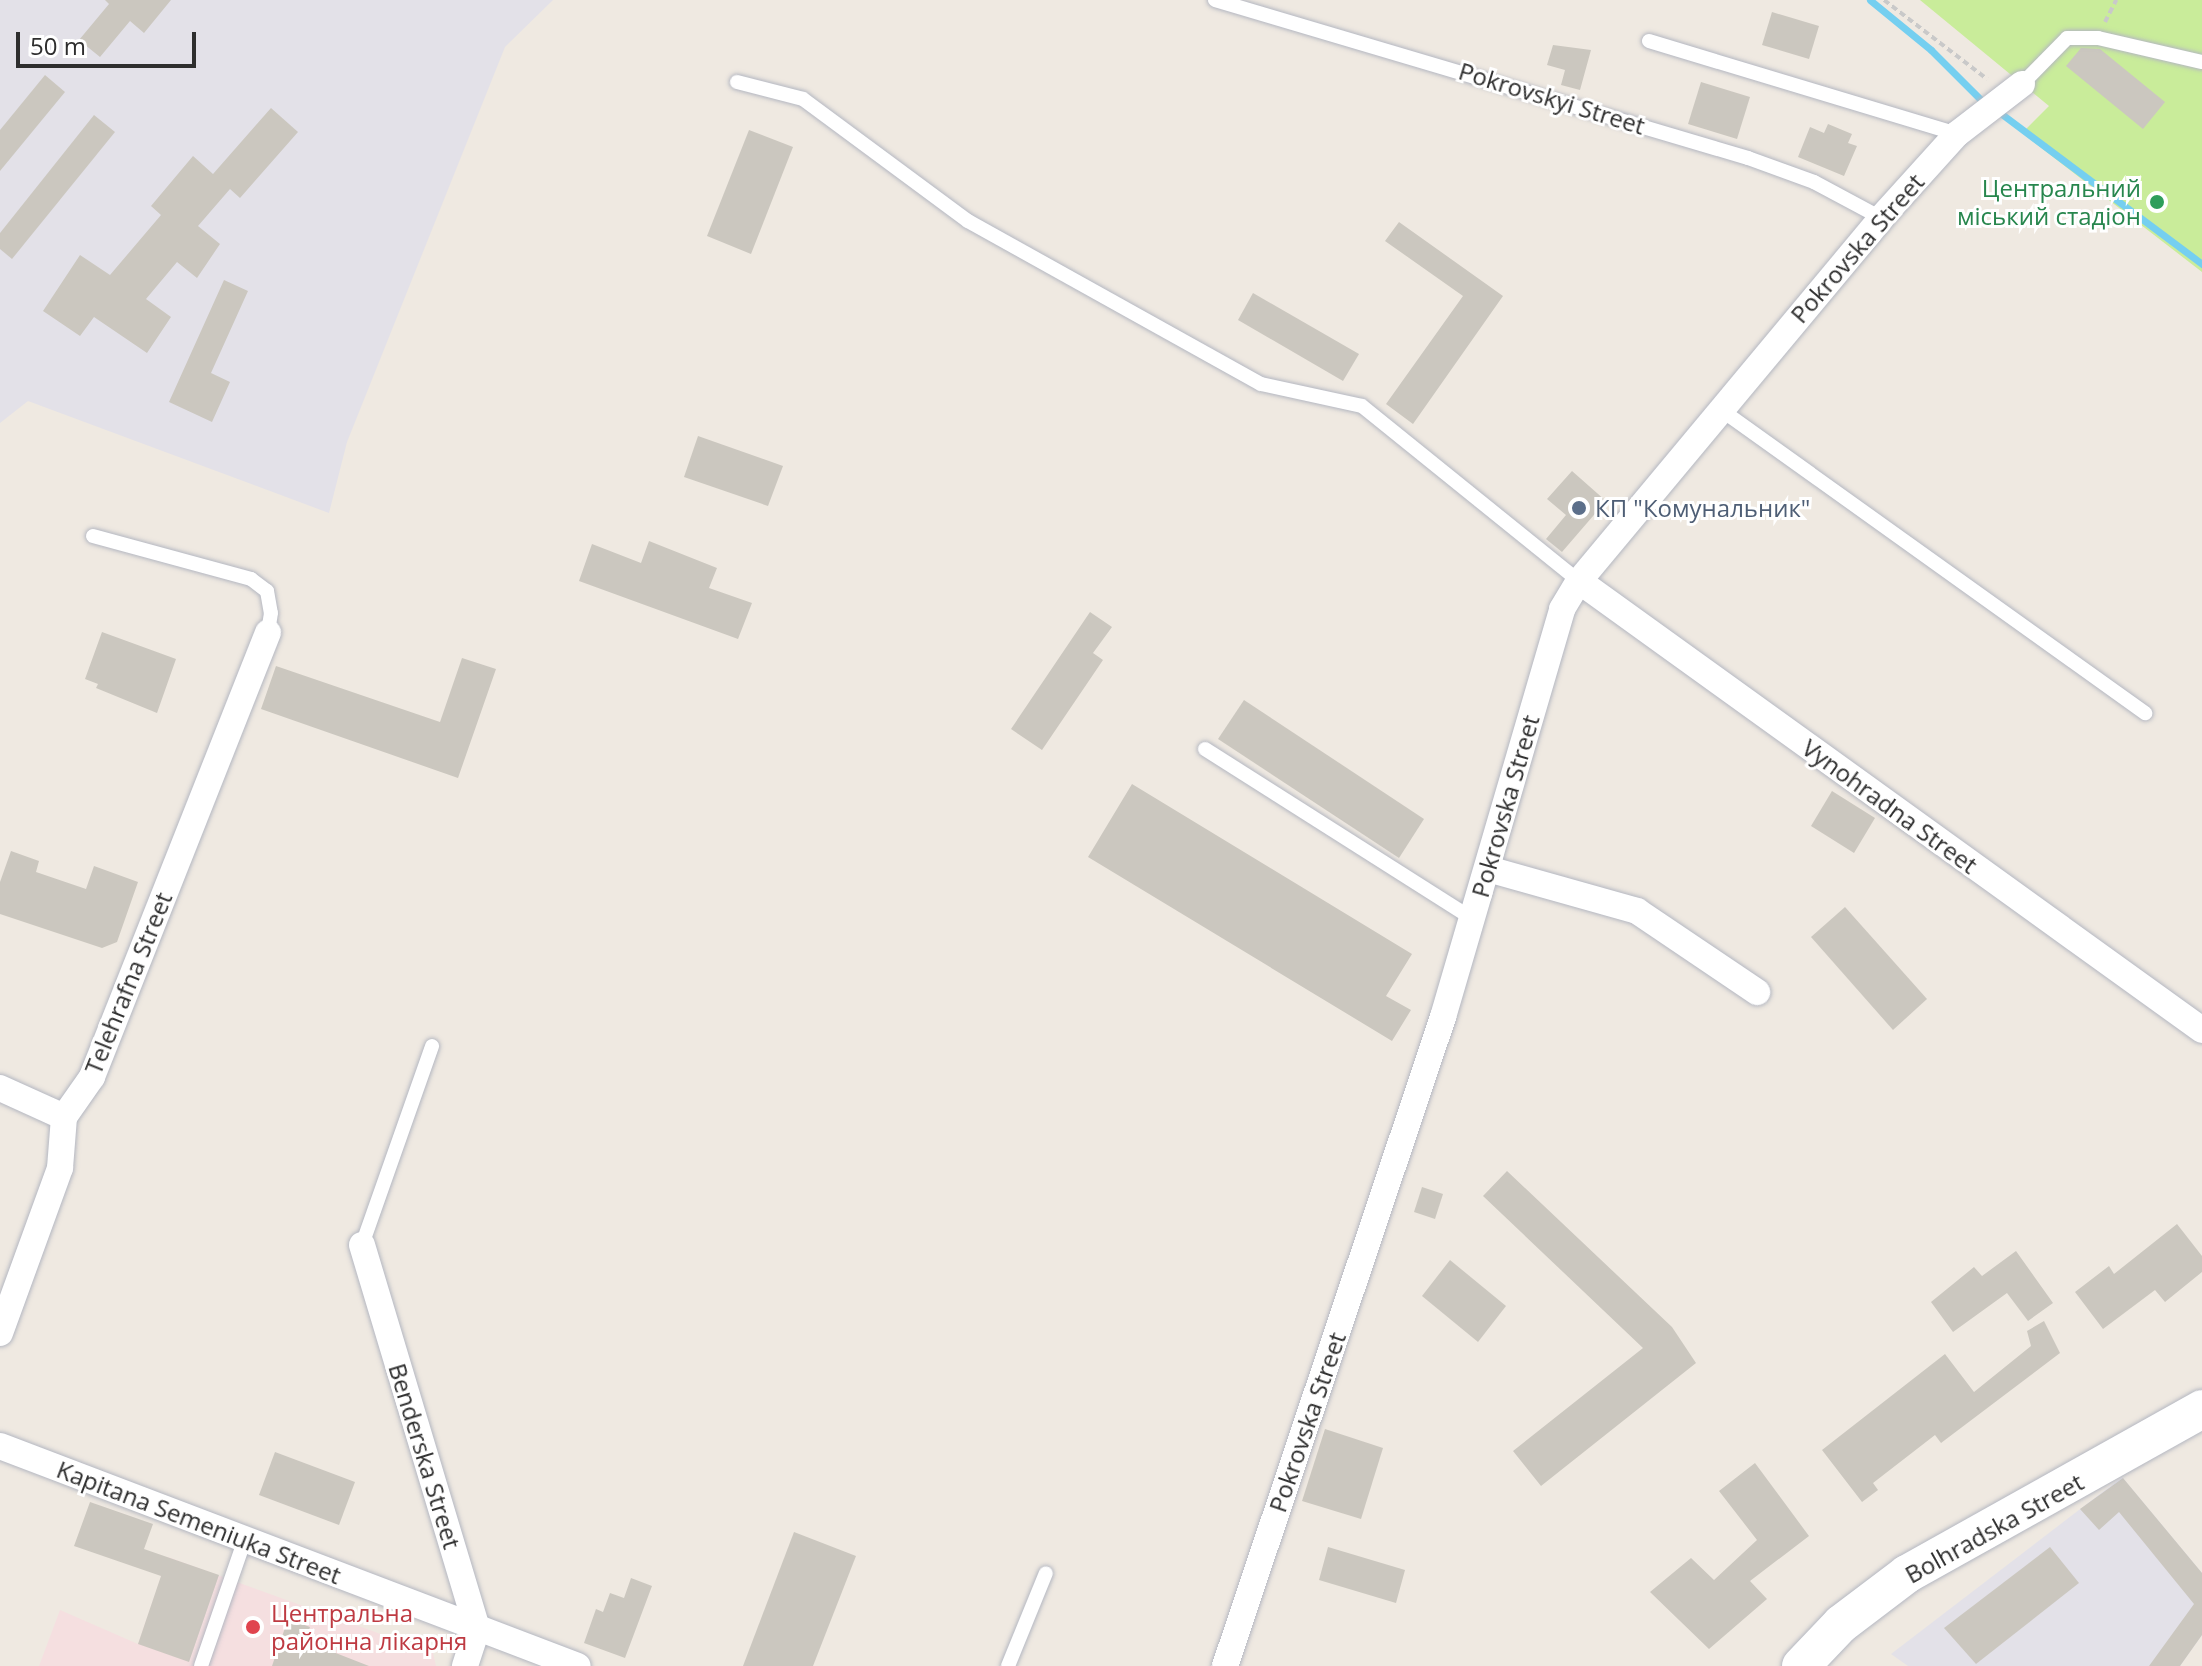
<!DOCTYPE html>
<html>
<head>
<meta charset="utf-8">
<style>
	body { margin:0 }
	#map { position:relative; width:2202px; height:1666px; overflow:hidden; background:#efe9e1; font-family:"Open Sans",sans-serif }
	div>[style] { position:absolute }
	.industrial>* { inset:0; background:#e3e1e8 }
	.medical>* { inset:0; background:#f5dfe0 }
	.pitch>* { inset:0; background:#c9ec9a }
	.stream>* { height:7px; margin:-3.5px; padding:0 3.5px; transform-origin:3.5px; border-radius:3.5px; background:#75cff0 }
	.building>* { inset:0; background:#cbc7bf }
	.path>* { height:4px; margin-top:-2px; transform-origin:0; background:repeating-linear-gradient(90deg,#c9c9c9 0 6px,transparent 0 10px) }
	.roads { filter:drop-shadow(0 0 2px #b4b7c1) drop-shadow(0 0 2px #b4b7c1) }
	.lane>* { height:14px; margin:-7px; padding:0 7px; transform-origin:7px; border-radius:7px; background:#fff }
	.street>* { height:26px; margin:-13px; padding:0 13px; transform-origin:13px; border-radius:13px; background:#fff }
	.secondary>* { height:38px; margin:-19px; padding:0 19px; transform-origin:19px; border-radius:19px; background:#fff }
	.dots>* { width:22px; height:22px; translate:-50% -50%; box-sizing:border-box; border:4px solid #fff; border-radius:50% }
	span { translate:-50% -50%; white-space:nowrap; text-align:center; line-height:1.15; -webkit-text-stroke:6px #fff; paint-order:stroke }
	.street-label { font-size:24px; color:#2e2e2e }
	.leisure-label { font-size:24px; color:#27864d }
	.right { translate:-100% -50%; text-align:right }
	.service-label { font-size:24px; color:#4e5e75 }
	.left { translate:0 -50%; text-align:left }
	.health-label { font-size:24px; color:#be3a42 }
	.scale { position:absolute; left:16px; top:32px; width:180px; height:36px; box-sizing:border-box; border:4px solid #2e2e2e; border-top:0; padding-left:10px; font-size:24px; line-height:28px; white-space:nowrap; color:#2e2e2e; -webkit-text-stroke:6px #fff; paint-order:stroke }
</style>
</head>
<body>
<div id="map">
	<div class="industrial">
		<div style="clip-path:polygon(0 0,553px 0,505px 47px,347px 442px,329px 513px,28px 401px,0 423px)"></div>
		<div style="clip-path:polygon(2122px 1477px,2202px 1573px,2202px 1635px,2180px 1666px,1908px 1666px,1891px 1654px)"></div>
	</div>
	<div class="medical">
		<div style="clip-path:polygon(168px 1557px,433px 1653px,436px 1666px,39px 1666px,60px 1610px,138px 1644px)"></div>
	</div>
	<div class="pitch">
		<div style="clip-path:polygon(1920px 0,2202px 0,2202px 272px,2022px 133px,2049px 106px)"></div>
	</div>
	<div class="stream">
		<div style="left:1870px;top:0;width:79px;rotate:39.3deg"></div>
		<div style="left:1931px;top:50px;width:74px;rotate:45deg"></div>
		<div style="left:2003px;top:115px;width:249px;rotate:36.8deg"></div>
	</div>
	<div class="building">
		<div style="clip-path:polygon(105px 0,171px 0,144px 33px,130px 21px,100px 57px,79px 40px,109px 4px)"></div>
		<div style="clip-path:polygon(1772px 12px,1819px 26px,1809px 59px,1762px 45px)"></div>
		<div style="clip-path:polygon(1553px 45px,1591px 50px,1580px 90px,1561px 85px,1565px 70px,1547px 65px)"></div>
		<div style="clip-path:polygon(2081px 48px,2100px 49px,2165px 102px,2143px 129px,2066px 66px)"></div>
		<div style="clip-path:polygon(45px 75px,65px 92px,0 171px,0 130px)"></div>
		<div style="clip-path:polygon(1701px 82px,1750px 97px,1737px 139px,1688px 124px)"></div>
		<div style="clip-path:polygon(271px 108px,298px 132px,240px 198px,230px 189px,198px 226px,220px 244px,197px 278px,177px 262px,146px 299px,171px 317px,147px 353px,94px 317px,80px 336px,43px 311px,80px 255px,110px 275px,161px 215px,151px 206px,193px 156px,213px 174px)"></div>
		<div style="clip-path:polygon(94px 115px,115px 132px,12px 259px,0 249px,0 233px)"></div>
		<div style="clip-path:polygon(1828px 124px,1852px 134px,1848px 143px,1857px 146px,1844px 176px,1798px 157px,1810px 127px,1824px 133px)"></div>
		<div style="clip-path:polygon(749px 130px,793px 147px,751px 254px,707px 236px)"></div>
		<div style="clip-path:polygon(1399px 222px,1503px 296px,1413px 424px,1386px 404px,1463px 296px,1385px 241px)"></div>
		<div style="clip-path:polygon(224px 280px,248px 291px,211px 373px,230px 382px,212px 422px,169px 402px)"></div>
		<div style="clip-path:polygon(1253px 293px,1359px 354px,1343px 381px,1238px 320px)"></div>
		<div style="clip-path:polygon(698px 436px,783px 466px,768px 506px,684px 477px)"></div>
		<div style="clip-path:polygon(1572px 471px,1606px 501px,1562px 552px,1546px 539px,1566px 515px,1547px 499px)"></div>
		<div style="clip-path:polygon(649px 541px,717px 568px,709px 588px,752px 603px,738px 639px,579px 581px,592px 544px,641px 563px)"></div>
		<div style="clip-path:polygon(1090px 612px,1112px 627px,1093px 653px,1103px 660px,1042px 750px,1011px 729px)"></div>
		<div style="clip-path:polygon(102px 632px,176px 659px,157px 713px,96px 688px,98px 684px,85px 679px)"></div>
		<div style="clip-path:polygon(462px 658px,496px 669px,458px 778px,261px 709px,276px 666px,440px 722px)"></div>
		<div style="clip-path:polygon(1244px 700px,1424px 819px,1399px 858px,1218px 739px)"></div>
		<div style="clip-path:polygon(1132px 784px,1412px 954px,1386px 996px,1411px 1010px,1392px 1041px,1088px 857px)"></div>
		<div style="clip-path:polygon(1832px 791px,1875px 818px,1854px 853px,1811px 826px)"></div>
		<div style="clip-path:polygon(11px 851px,39px 861px,36px 872px,86px 889px,94px 866px,138px 882px,117px 942px,102px 948px,0 914px,0 882px)"></div>
		<div style="clip-path:polygon(1845px 907px,1927px 999px,1893px 1030px,1811px 937px)"></div>
		<div style="clip-path:polygon(1507px 1171px,1672px 1327px,1696px 1363px,1541px 1486px,1513px 1451px,1643px 1348px,1483px 1196px)"></div>
		<div style="clip-path:polygon(1422px 1187px,1443px 1194px,1435px 1219px,1414px 1212px)"></div>
		<div style="clip-path:polygon(2177px 1224px,2202px 1256px,2202px 1272px,2165px 1302px,2155px 1290px,2103px 1329px,2075px 1292px,2109px 1266px,2114px 1274px)"></div>
		<div style="clip-path:polygon(2016px 1251px,2053px 1303px,2028px 1321px,2007px 1293px,1953px 1332px,1931px 1302px,1974px 1267px,1982px 1276px)"></div>
		<div style="clip-path:polygon(1450px 1260px,1506px 1306px,1478px 1342px,1422px 1296px)"></div>
		<div style="clip-path:polygon(2044px 1321px,2060px 1353px,1941px 1443px,1935px 1435px,1873px 1483px,1878px 1490px,1862px 1502px,1822px 1450px,1945px 1354px,1974px 1392px,2031px 1346px,2027px 1331px)"></div>
		<div style="clip-path:polygon(1325px 1429px,1383px 1448px,1361px 1519px,1302px 1501px)"></div>
		<div style="clip-path:polygon(275px 1452px,355px 1482px,339px 1525px,259px 1495px)"></div>
		<div style="clip-path:polygon(1755px 1463px,1809px 1536px,1750px 1581px,1767px 1599px,1709px 1649px,1650px 1592px,1691px 1558px,1714px 1580px,1757px 1540px,1719px 1491px)"></div>
		<div style="clip-path:polygon(2123px 1478px,2202px 1573px,2202px 1635px,2180px 1666px,2149px 1666px,2194px 1604px,2119px 1512px,2099px 1530px,2080px 1509px)"></div>
		<div style="clip-path:polygon(90px 1502px,153px 1524px,144px 1549px,219px 1575px,189px 1662px,138px 1644px,161px 1576px,74px 1546px)"></div>
		<div style="clip-path:polygon(794px 1532px,856px 1556px,813px 1666px,743px 1666px)"></div>
		<div style="clip-path:polygon(1328px 1547px,1405px 1570px,1396px 1603px,1319px 1580px)"></div>
		<div style="clip-path:polygon(2050px 1547px,2079px 1583px,1976px 1664px,1944px 1628px)"></div>
		<div style="clip-path:polygon(631px 1578px,652px 1586px,625px 1658px,584px 1643px,596px 1609px,603px 1612px,610px 1593px,624px 1598px)"></div>
		<div style="clip-path:polygon(288px 1619px,310px 1627px,305px 1641px,369px 1666px,272px 1666px)"></div>
	</div>
	<div class="path">
		<div style="left:1884px;top:0;width:130px;rotate:37.5deg"></div>
		<div style="left:2105px;top:22px;width:25px;rotate:-63deg"></div>
	</div>
	<div class="roads">
		<div class="lane">
			<div style="left:1215px;top:0;width:556px;rotate:16.51deg"></div>
			<div style="left:1748px;top:158px;width:70px;rotate:20deg"></div>
			<div style="left:1814px;top:182px;width:76px;rotate:28.2deg"></div>
			<div style="left:1649px;top:41px;width:322px;rotate:16.8deg"></div>
			<div style="left:737px;top:82px;width:68px;rotate:14.4deg"></div>
			<div style="left:803px;top:99px;width:205px;rotate:36.5deg"></div>
			<div style="left:968px;top:221px;width:335px;rotate:29.1deg"></div>
			<div style="left:1261px;top:384px;width:103px;rotate:12.3deg"></div>
			<div style="left:1362px;top:406px;width:279px;rotate:38.9deg"></div>
			<div style="left:2022px;top:84px;width:64px;rotate:-45.6deg"></div>
			<div style="left:2067px;top:38px;width:31px"></div>
			<div style="left:2098px;top:38px;width:107px;rotate:13deg"></div>
			<div style="left:1720px;top:409px;width:523px;rotate:35.58deg"></div>
			<div style="left:93px;top:536px;width:164px;rotate:15.2deg"></div>
			<div style="left:251px;top:579px;width:20px;rotate:37deg"></div>
			<div style="left:267px;top:591px;width:22px;rotate:80deg"></div>
			<div style="left:271px;top:613px;width:20px;rotate:99deg"></div>
			<div style="left:1205px;top:749px;width:317px;rotate:32.4deg"></div>
			<div style="left:362px;top:1245px;width:211px;rotate:-70.6deg"></div>
			<div style="left:201px;top:1666px;width:134px;rotate:-70.9deg"></div>
			<div style="left:1008px;top:1666px;width:100px;rotate:-67.8deg"></div>
		</div>
		<div class="street">
			<div style="left:1579px;top:581px;width:768px;rotate:35.78deg"></div>
			<div style="left:1488px;top:869px;width:155px;rotate:15.7deg"></div>
			<div style="left:1637px;top:911px;width:145px;rotate:34deg"></div>
			<div style="left:0;top:1088px;width:70px;rotate:24.4deg"></div>
			<div style="left:362px;top:1245px;width:401px;rotate:73.3deg"></div>
			<div style="left:477px;top:1629px;width:39px;rotate:108deg"></div>
			<div style="left:0;top:1333px;width:176px;rotate:-70deg"></div>
			<div style="left:60px;top:1168px;width:51px;rotate:-85.5deg"></div>
			<div style="left:64px;top:1117px;width:49px;rotate:-55deg"></div>
			<div style="left:92px;top:1077px;width:478px;rotate:-68.4deg"></div>
			<div style="left:0;top:1446px;width:618px;rotate:20.84deg"></div>
			<div style="left:1225px;top:1666px;width:685px;rotate:-71.43deg"></div>
			<div style="left:1443px;top:1017px;width:425px;rotate:-73.7deg"></div>
			<div style="left:1562px;top:609px;width:33px;rotate:-59deg"></div>
			<div style="left:1579px;top:581px;width:472px;rotate:-50.2deg"></div>
			<div style="left:1881px;top:218px;width:113px;rotate:-47.9deg"></div>
			<div style="left:1957px;top:134px;width:82px;rotate:-37.6deg"></div>
		</div>
		<div class="secondary">
			<div style="left:1801px;top:1666px;width:58px;rotate:-46.4deg"></div>
			<div style="left:1841px;top:1624px;width:83px;rotate:-37.1deg"></div>
			<div style="left:1907px;top:1574px;width:338px;rotate:-29.2deg"></div>
		</div>
	</div>
	<div class="dots">
		<div style="left:2157px;top:202px;background:#2e9e5b"></div>
		<div style="left:1579px;top:508px;background:#5c6f8a"></div>
		<div style="left:253px;top:1627px;background:#e0444e"></div>
	</div>
	<div class="street-label">
		<span style="left:1552px;top:98px;rotate:17deg">Pokrovskyi Street</span>
		<span style="left:1857px;top:248px;rotate:-49deg">Pokrovska Street</span>
		<span style="left:1505px;top:806px;rotate:-74deg">Pokrovska Street</span>
		<span style="left:1890px;top:806px;rotate:36deg">Vynohradna Street</span>
		<span style="left:128px;top:983px;rotate:-68deg">Telehrafna Street</span>
		<span style="left:1307px;top:1422px;rotate:-71deg">Pokrovska Street</span>
		<span style="left:425px;top:1456px;rotate:73deg">Benderska Street</span>
		<span style="left:199px;top:1522px;rotate:21deg">Kapitana Semeniuka Street</span>
		<span style="left:1994px;top:1528px;rotate:-29deg">Bolhradska Street</span>
	</div>
	<div class="leisure-label">
		<span class="right" style="left:2141px;top:202px">Центральний<br>міський стадіон</span>
	</div>
	<div class="service-label">
		<span class="left" style="left:1595px;top:508px">КП "Комунальник"</span>
	</div>
	<div class="health-label">
		<span class="left" style="left:271px;top:1627px">Центральна<br>районна лікарня</span>
	</div>
	<div class="scale">50 m</div>
</div>
</body>
</html>
